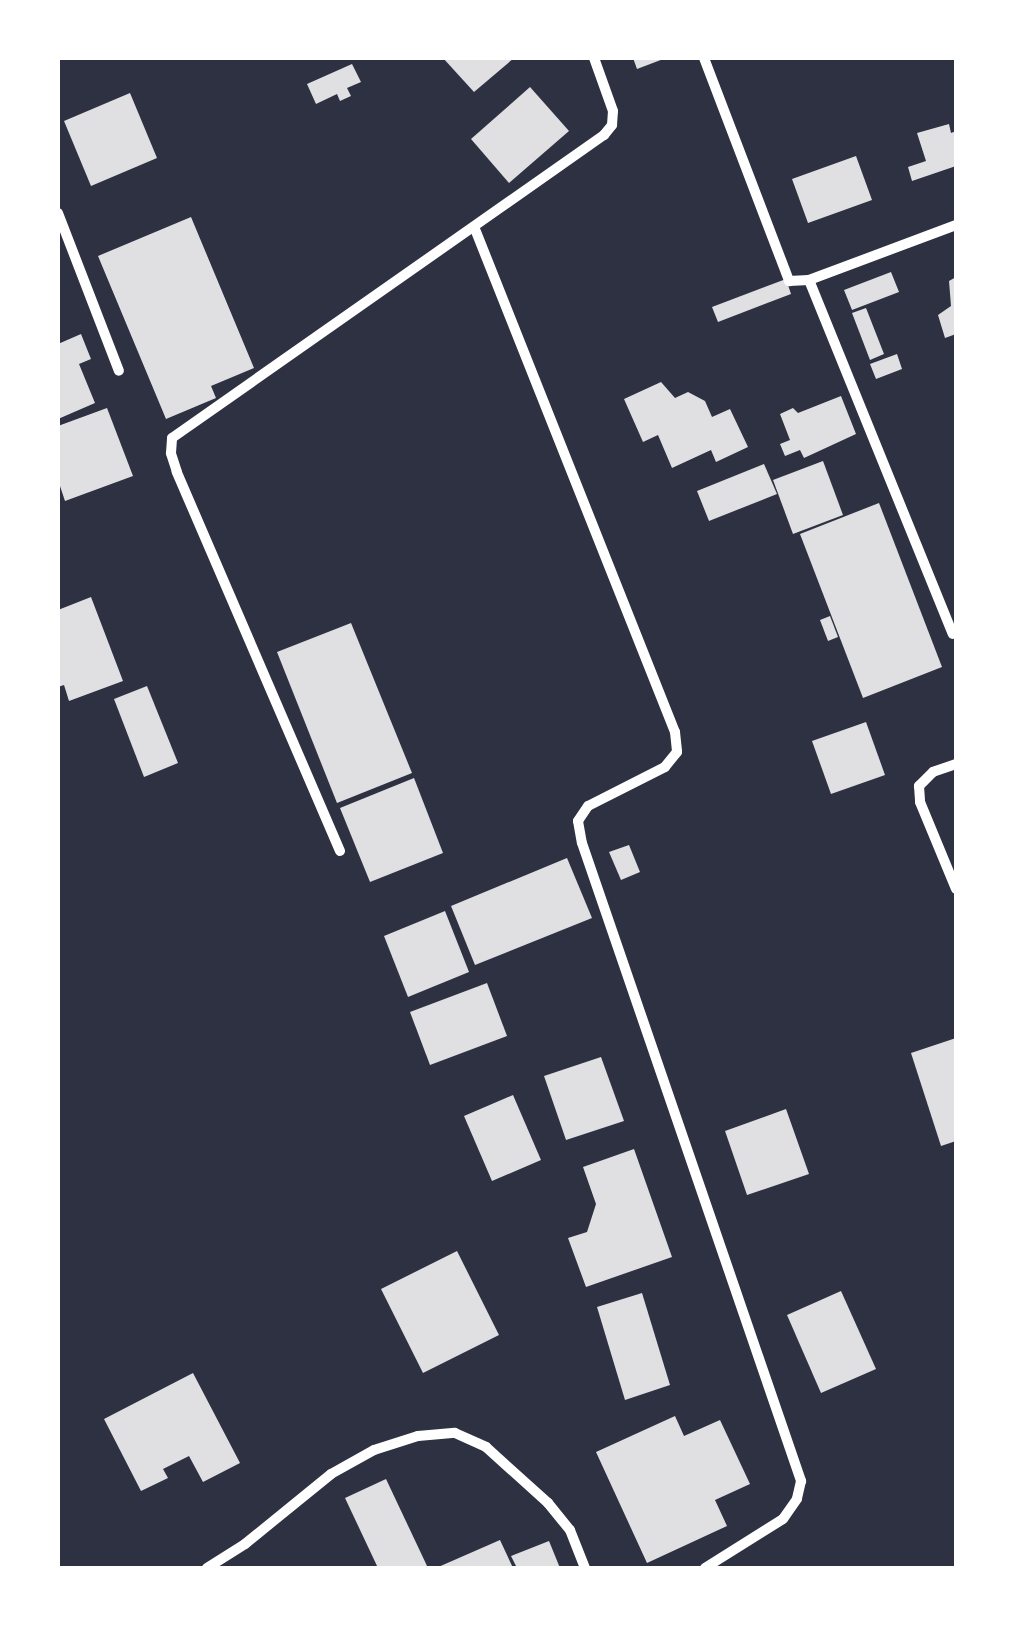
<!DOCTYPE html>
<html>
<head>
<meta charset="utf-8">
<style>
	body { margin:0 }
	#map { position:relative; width:1014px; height:1626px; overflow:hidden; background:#2d3142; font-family:"DM Sans",sans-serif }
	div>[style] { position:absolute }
	.building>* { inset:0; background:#e0e0e3 }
	.minor>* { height:10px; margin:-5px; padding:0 5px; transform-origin:5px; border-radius:5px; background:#fff }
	span { translate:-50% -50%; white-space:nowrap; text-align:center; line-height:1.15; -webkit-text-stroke:8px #fff; paint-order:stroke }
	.frame { position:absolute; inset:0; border:60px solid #fff; pointer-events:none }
</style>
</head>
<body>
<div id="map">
	<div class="building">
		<div style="clip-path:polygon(443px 58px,514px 58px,474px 92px)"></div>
		<div style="clip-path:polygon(633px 58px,666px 58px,637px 69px)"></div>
		<div style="clip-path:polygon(352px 64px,361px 82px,347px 88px,351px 96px,340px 101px,337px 94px,316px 104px,307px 84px)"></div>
		<div style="clip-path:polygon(530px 87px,569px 131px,509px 183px,471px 139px)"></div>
		<div style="clip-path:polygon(130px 93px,157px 158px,91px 186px,64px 121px)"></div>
		<div style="clip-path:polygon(949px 124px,951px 133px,956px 131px,956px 166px,912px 181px,908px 167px,926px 161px,917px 133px)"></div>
		<div style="clip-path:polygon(856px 156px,872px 200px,808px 223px,792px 179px)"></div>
		<div style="clip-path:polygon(191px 217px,254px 368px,211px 386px,216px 398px,166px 419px,98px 256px)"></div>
		<div style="clip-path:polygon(891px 272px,899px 292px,852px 310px,844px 290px)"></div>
		<div style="clip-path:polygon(956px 277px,956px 334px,945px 338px,938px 315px,951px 306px,949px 281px)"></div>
		<div style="clip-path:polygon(786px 279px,791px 294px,718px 322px,712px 307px)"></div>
		<div style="clip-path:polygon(866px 308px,884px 354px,870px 360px,852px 313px)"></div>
		<div style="clip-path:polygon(81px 334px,91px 359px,79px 364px,95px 403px,58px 419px,58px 344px)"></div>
		<div style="clip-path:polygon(897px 354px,902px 369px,876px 379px,870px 364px)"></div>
		<div style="clip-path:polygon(661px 382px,675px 398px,688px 392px,705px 401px,712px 417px,730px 409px,748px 447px,716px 462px,711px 450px,672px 468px,658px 435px,643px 442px,624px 399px)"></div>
		<div style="clip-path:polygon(841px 396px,856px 434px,804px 458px,800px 450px,785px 456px,780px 444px,790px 440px,780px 414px,793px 408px,798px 413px)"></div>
		<div style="clip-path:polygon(107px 408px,133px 476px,65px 501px,58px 480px,58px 426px)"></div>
		<div style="clip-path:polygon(823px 461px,843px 515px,793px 534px,773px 480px)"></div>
		<div style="clip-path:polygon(764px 464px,777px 494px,709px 521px,697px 491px)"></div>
		<div style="clip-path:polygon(879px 503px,942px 667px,863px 698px,800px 534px)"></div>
		<div style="clip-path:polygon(91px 597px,123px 681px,69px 701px,64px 685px,58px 687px,58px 610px)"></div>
		<div style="clip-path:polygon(830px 616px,838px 637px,828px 641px,820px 620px)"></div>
		<div style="clip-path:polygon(351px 623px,412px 773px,337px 803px,277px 652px)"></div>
		<div style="clip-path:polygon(147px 686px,178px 763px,144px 777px,114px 699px)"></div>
		<div style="clip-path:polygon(866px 722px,885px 775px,831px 794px,812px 741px)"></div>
		<div style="clip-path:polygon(414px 778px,443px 853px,370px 882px,340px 808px)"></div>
		<div style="clip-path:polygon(629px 845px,640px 872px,621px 880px,609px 852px)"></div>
		<div style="clip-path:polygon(567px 858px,592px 918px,475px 965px,451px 906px)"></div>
		<div style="clip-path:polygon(445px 911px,469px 972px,408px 997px,384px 936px)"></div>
		<div style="clip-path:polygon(487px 983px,507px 1036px,430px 1065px,410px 1012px)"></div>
		<div style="clip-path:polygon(956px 1038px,956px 1141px,941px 1146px,911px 1053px)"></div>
		<div style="clip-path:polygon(601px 1057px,624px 1121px,566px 1140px,544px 1076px)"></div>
		<div style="clip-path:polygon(513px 1095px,541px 1160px,492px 1181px,464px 1116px)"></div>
		<div style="clip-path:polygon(786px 1109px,809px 1174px,747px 1195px,725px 1131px)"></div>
		<div style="clip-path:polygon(634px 1149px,672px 1257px,586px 1287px,568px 1238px,587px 1232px,596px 1204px,583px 1167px)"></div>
		<div style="clip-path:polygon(457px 1251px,499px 1335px,423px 1373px,381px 1289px)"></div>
		<div style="clip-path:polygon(841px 1291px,876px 1369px,821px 1393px,787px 1315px)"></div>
		<div style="clip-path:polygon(642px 1293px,670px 1385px,625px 1400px,597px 1307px)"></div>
		<div style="clip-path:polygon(193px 1373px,240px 1463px,203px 1482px,189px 1456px,163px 1469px,168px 1478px,141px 1491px,104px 1419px)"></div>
		<div style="clip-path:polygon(675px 1416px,684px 1436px,720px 1420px,750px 1484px,715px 1500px,727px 1526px,647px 1563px,596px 1452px)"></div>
		<div style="clip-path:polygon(386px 1479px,428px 1568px,378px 1568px,345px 1498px)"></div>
		<div style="clip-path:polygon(500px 1540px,513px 1568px,436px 1568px)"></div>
		<div style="clip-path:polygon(549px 1541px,560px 1568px,517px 1568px,511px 1556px)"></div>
	</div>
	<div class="minor">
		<div style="left:704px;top:58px;width:239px;rotate:69.1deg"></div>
		<div style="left:789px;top:281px;width:20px;rotate:-3deg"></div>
		<div style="left:809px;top:280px;width:157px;rotate:-20.5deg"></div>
		<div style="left:58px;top:213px;width:169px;rotate:68.9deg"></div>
		<div style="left:475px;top:229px;width:541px;rotate:68.32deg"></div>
		<div style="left:675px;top:732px;width:20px;rotate:84deg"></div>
		<div style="left:677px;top:752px;width:19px;rotate:129deg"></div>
		<div style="left:665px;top:767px;width:86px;rotate:153.1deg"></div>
		<div style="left:588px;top:806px;width:18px;rotate:124deg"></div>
		<div style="left:578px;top:821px;width:22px;rotate:80deg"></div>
		<div style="left:582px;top:843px;width:675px;rotate:71.05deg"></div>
		<div style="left:801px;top:1481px;width:18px;rotate:103deg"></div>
		<div style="left:797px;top:1499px;width:24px;rotate:125deg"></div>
		<div style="left:783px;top:1519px;width:92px;rotate:147.9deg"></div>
		<div style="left:809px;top:280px;width:382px;rotate:67.9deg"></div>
		<div style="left:956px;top:764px;width:24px;rotate:161deg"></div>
		<div style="left:933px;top:772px;width:20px;rotate:135deg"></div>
		<div style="left:919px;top:786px;width:16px;rotate:86deg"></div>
		<div style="left:920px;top:802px;width:94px;rotate:67.5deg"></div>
		<div style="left:340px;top:851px;width:413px;rotate:-113.3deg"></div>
		<div style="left:177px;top:472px;width:20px;rotate:-108deg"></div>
		<div style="left:171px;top:453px;width:15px;rotate:-86deg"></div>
		<div style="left:172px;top:438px;width:528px;rotate:-35.05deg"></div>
		<div style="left:604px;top:135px;width:13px;rotate:-51deg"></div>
		<div style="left:612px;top:125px;width:14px;rotate:-86deg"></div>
		<div style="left:613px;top:111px;width:56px;rotate:-109.7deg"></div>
		<div style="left:207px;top:1568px;width:45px;rotate:-32.3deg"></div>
		<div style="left:245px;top:1544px;width:111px;rotate:-39.1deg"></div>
		<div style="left:331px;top:1474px;width:49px;rotate:-29.2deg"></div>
		<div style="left:374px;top:1450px;width:46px;rotate:-17.7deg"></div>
		<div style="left:418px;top:1436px;width:37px;rotate:-5deg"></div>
		<div style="left:455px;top:1433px;width:34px;rotate:24deg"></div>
		<div style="left:486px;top:1447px;width:84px;rotate:42.1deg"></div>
		<div style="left:548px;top:1503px;width:35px;rotate:51deg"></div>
		<div style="left:570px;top:1530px;width:41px;rotate:68.5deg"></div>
	</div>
	<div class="frame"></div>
</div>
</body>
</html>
